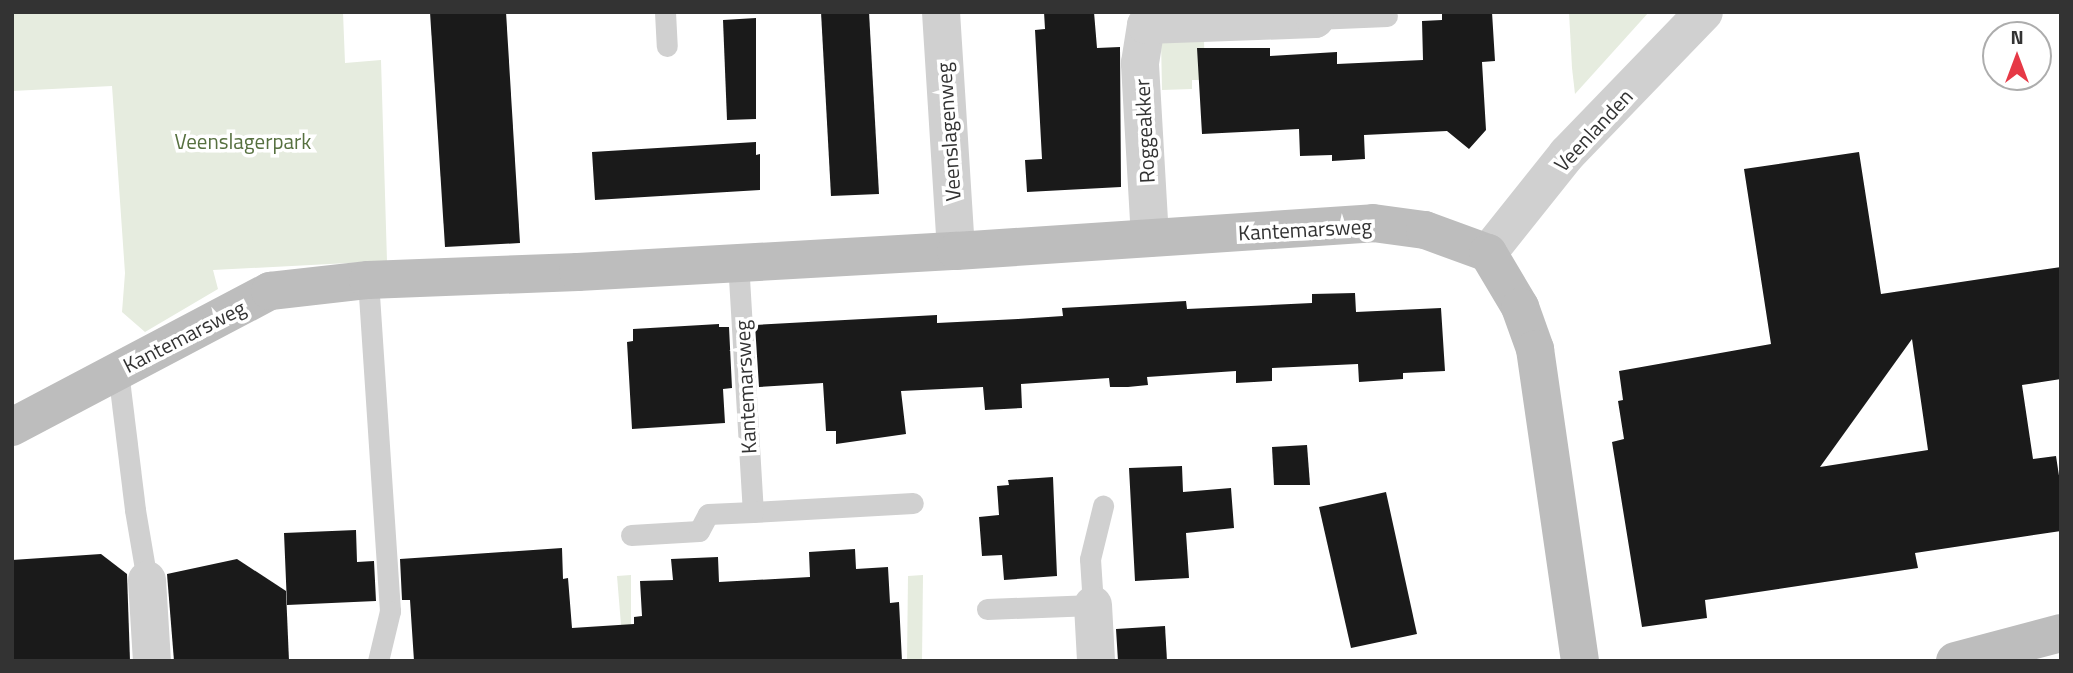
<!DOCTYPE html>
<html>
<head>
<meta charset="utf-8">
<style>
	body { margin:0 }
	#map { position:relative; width:2073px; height:673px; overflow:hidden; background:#fff; font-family:"Titillium Web",sans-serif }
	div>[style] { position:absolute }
	.green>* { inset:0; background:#e6ecdf }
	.building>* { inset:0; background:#1a1a1a }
	.lane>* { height:21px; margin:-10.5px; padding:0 10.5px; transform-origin:10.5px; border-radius:10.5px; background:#d0d0d0 }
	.street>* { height:38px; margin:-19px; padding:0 19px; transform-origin:19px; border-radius:19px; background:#d0d0d0 }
	.secondary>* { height:38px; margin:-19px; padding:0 19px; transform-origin:19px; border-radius:19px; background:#bdbdbd }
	span { translate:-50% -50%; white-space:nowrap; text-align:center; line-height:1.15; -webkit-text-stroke:7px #fff; paint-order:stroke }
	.street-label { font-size:21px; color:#333 }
	.park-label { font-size:21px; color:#56703f }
	.frame { position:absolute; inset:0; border:14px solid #333; pointer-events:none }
	.north { position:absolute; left:1982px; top:21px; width:70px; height:70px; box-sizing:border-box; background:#fff; border:2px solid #adadad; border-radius:50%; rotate:0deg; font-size:19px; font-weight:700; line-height:28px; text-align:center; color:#333 }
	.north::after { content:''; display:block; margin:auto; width:24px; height:32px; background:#e63946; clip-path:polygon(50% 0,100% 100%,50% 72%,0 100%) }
</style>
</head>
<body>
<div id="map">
	<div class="green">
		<div style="clip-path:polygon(12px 12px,343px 12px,345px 63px,381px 60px,387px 261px,213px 270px,218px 289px,145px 332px,122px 312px,125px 273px,112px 86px,12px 91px)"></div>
		<div style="clip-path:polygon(1569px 12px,1649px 12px,1575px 94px,1572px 68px)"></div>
		<div style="clip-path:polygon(1161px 40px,1204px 40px,1205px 80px,1192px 80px,1192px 89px,1162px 90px)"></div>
		<div style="clip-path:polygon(631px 575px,631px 661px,624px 661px,617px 576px)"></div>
		<div style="clip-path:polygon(923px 575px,922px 661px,907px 661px,908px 576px)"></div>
	</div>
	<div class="building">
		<div style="clip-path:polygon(430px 12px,506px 12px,520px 243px,445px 247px)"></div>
		<div style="clip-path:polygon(821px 12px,869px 12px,879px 194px,831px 196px)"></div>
		<div style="clip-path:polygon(1044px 12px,1094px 12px,1097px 48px,1120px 47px,1121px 187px,1027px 192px,1025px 160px,1042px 159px,1035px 30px,1045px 29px)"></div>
		<div style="clip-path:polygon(1442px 12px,1492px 12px,1495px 61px,1482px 62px,1486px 130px,1469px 149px,1447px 131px,1364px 135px,1365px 159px,1332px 161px,1332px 155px,1300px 156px,1299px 129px,1202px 134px,1197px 48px,1270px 48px,1270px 56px,1337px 52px,1337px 64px,1423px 60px,1422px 21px,1442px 20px)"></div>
		<div style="clip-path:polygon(756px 18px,756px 119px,727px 120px,723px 20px)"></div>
		<div style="clip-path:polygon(756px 142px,756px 155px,760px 154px,760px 190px,595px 200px,592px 152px)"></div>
		<div style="clip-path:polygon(evenodd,1859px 152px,1881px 294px,2061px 267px,2061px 379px,2022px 385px,2033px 459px,2056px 456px,2061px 489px,2061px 531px,1915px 553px,1918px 568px,1705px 600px,1707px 618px,1642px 627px,1612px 442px,1624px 439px,1618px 401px,1623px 400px,1619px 371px,1771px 344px,1744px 169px,1859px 152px,1912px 339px,1928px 450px,1820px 467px,1912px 339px)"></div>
		<div style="clip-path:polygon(1355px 293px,1356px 312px,1441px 308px,1445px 371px,1403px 373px,1403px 379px,1359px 382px,1358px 364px,1272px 368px,1272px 381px,1236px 383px,1236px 371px,1147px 377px,1148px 385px,1128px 387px,1110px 387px,1109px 378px,1021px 384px,1022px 408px,985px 410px,983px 387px,901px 391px,906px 434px,836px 444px,836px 431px,826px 431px,823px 383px,759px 387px,755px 325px,937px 315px,937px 323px,1018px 319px,1063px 316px,1062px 308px,1186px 301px,1187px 309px,1312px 303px,1312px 294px)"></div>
		<div style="clip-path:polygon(719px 324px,719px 327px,729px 327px,732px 388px,723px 389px,725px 423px,632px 429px,627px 342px,633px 341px,633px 329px)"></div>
		<div style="clip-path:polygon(1307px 445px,1310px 485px,1274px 485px,1272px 447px)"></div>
		<div style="clip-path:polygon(1182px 466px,1183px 492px,1231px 488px,1234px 528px,1186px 533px,1189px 578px,1135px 581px,1129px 468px)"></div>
		<div style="clip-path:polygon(1053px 477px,1057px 576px,1004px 580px,1002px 555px,982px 556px,979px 517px,999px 515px,997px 486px,1009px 485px,1008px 480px)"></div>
		<div style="clip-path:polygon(1386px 492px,1417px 634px,1351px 648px,1319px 507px)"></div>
		<div style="clip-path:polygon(356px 530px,357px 562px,374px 561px,376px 601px,287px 605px,284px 533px)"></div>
		<div style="clip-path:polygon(562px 548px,563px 579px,568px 578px,572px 628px,634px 624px,634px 617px,642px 616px,640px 581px,673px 580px,671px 559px,718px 557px,719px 582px,810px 577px,809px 552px,855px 549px,856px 569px,888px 567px,890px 603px,899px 602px,902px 661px,414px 661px,410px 600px,402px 600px,400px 559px)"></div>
		<div style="clip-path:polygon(101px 554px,127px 574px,130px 661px,12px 661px,12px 560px)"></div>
		<div style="clip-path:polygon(237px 559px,286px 591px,289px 661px,174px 661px,167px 574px)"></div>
		<div style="clip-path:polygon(1165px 626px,1167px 661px,1118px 661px,1116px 629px)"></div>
	</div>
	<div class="lane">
		<div style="left:665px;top:12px;width:34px;rotate:87deg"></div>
		<div style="left:1315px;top:19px;width:72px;rotate:-2.4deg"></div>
		<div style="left:738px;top:261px;width:251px;rotate:86.6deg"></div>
		<div style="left:753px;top:512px;width:160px;rotate:-3.2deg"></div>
		<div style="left:368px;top:280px;width:332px;rotate:86.2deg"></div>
		<div style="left:390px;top:611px;width:51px;rotate:103.5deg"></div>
		<div style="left:118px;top:371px;width:140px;rotate:83deg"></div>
		<div style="left:135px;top:510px;width:71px;rotate:80.3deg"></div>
		<div style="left:631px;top:535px;width:68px;rotate:-3.4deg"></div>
		<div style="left:699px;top:531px;width:19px;rotate:-62deg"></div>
		<div style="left:708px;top:514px;width:45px;rotate:-2.5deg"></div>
		<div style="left:987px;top:609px;width:106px;rotate:-2.2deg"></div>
		<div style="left:1093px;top:605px;width:46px;rotate:-93.7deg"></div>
		<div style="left:1090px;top:559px;width:55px;rotate:-76.2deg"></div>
	</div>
	<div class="street">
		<div style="left:941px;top:12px;width:239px;rotate:86.4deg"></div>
		<div style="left:1150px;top:238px;width:175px;rotate:-93.3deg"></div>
		<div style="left:1140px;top:63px;width:38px;rotate:-81deg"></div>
		<div style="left:1146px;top:25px;width:169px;rotate:-2deg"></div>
		<div style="left:1315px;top:19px;width:7px;rotate:-98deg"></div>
		<div style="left:1488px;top:253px;width:127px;rotate:-51.4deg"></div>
		<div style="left:1567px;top:154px;width:197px;rotate:-46deg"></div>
		<div style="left:147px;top:580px;width:81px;rotate:86.5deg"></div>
		<div style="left:1093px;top:605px;width:56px;rotate:86.9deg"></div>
	</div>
	<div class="secondary">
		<div style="left:12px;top:427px;width:292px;rotate:-27.8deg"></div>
		<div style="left:270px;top:291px;width:99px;rotate:-6.4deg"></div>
		<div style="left:368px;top:280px;width:210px;rotate:-2.2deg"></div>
		<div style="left:578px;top:272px;width:379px;rotate:-3.2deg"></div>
		<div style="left:956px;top:251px;width:418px;rotate:-3.8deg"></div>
		<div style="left:1373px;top:223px;width:52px;rotate:7.7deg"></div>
		<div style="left:1425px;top:230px;width:67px;rotate:20.1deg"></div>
		<div style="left:1488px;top:253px;width:63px;rotate:59.3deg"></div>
		<div style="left:1520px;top:307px;width:45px;rotate:70.3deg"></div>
		<div style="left:1535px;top:349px;width:315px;rotate:81.8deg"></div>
		<div style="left:1955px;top:661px;width:110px;rotate:-14.8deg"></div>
	</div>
	<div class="street-label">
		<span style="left:1593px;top:130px;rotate:-47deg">Veenlanden</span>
		<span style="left:1144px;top:131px;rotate:-93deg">Roggeakker</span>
		<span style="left:948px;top:132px;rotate:-94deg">Veenslagenweg</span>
		<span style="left:1305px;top:229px;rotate:-3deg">Kantemarsweg</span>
		<span style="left:184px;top:336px;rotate:-27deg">Kantemarsweg</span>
		<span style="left:745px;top:387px;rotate:-93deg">Kantemarsweg</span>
	</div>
	<div class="park-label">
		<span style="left:243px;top:141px">Veenslagerpark</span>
	</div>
	<div class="frame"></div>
	<div class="north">N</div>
</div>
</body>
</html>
